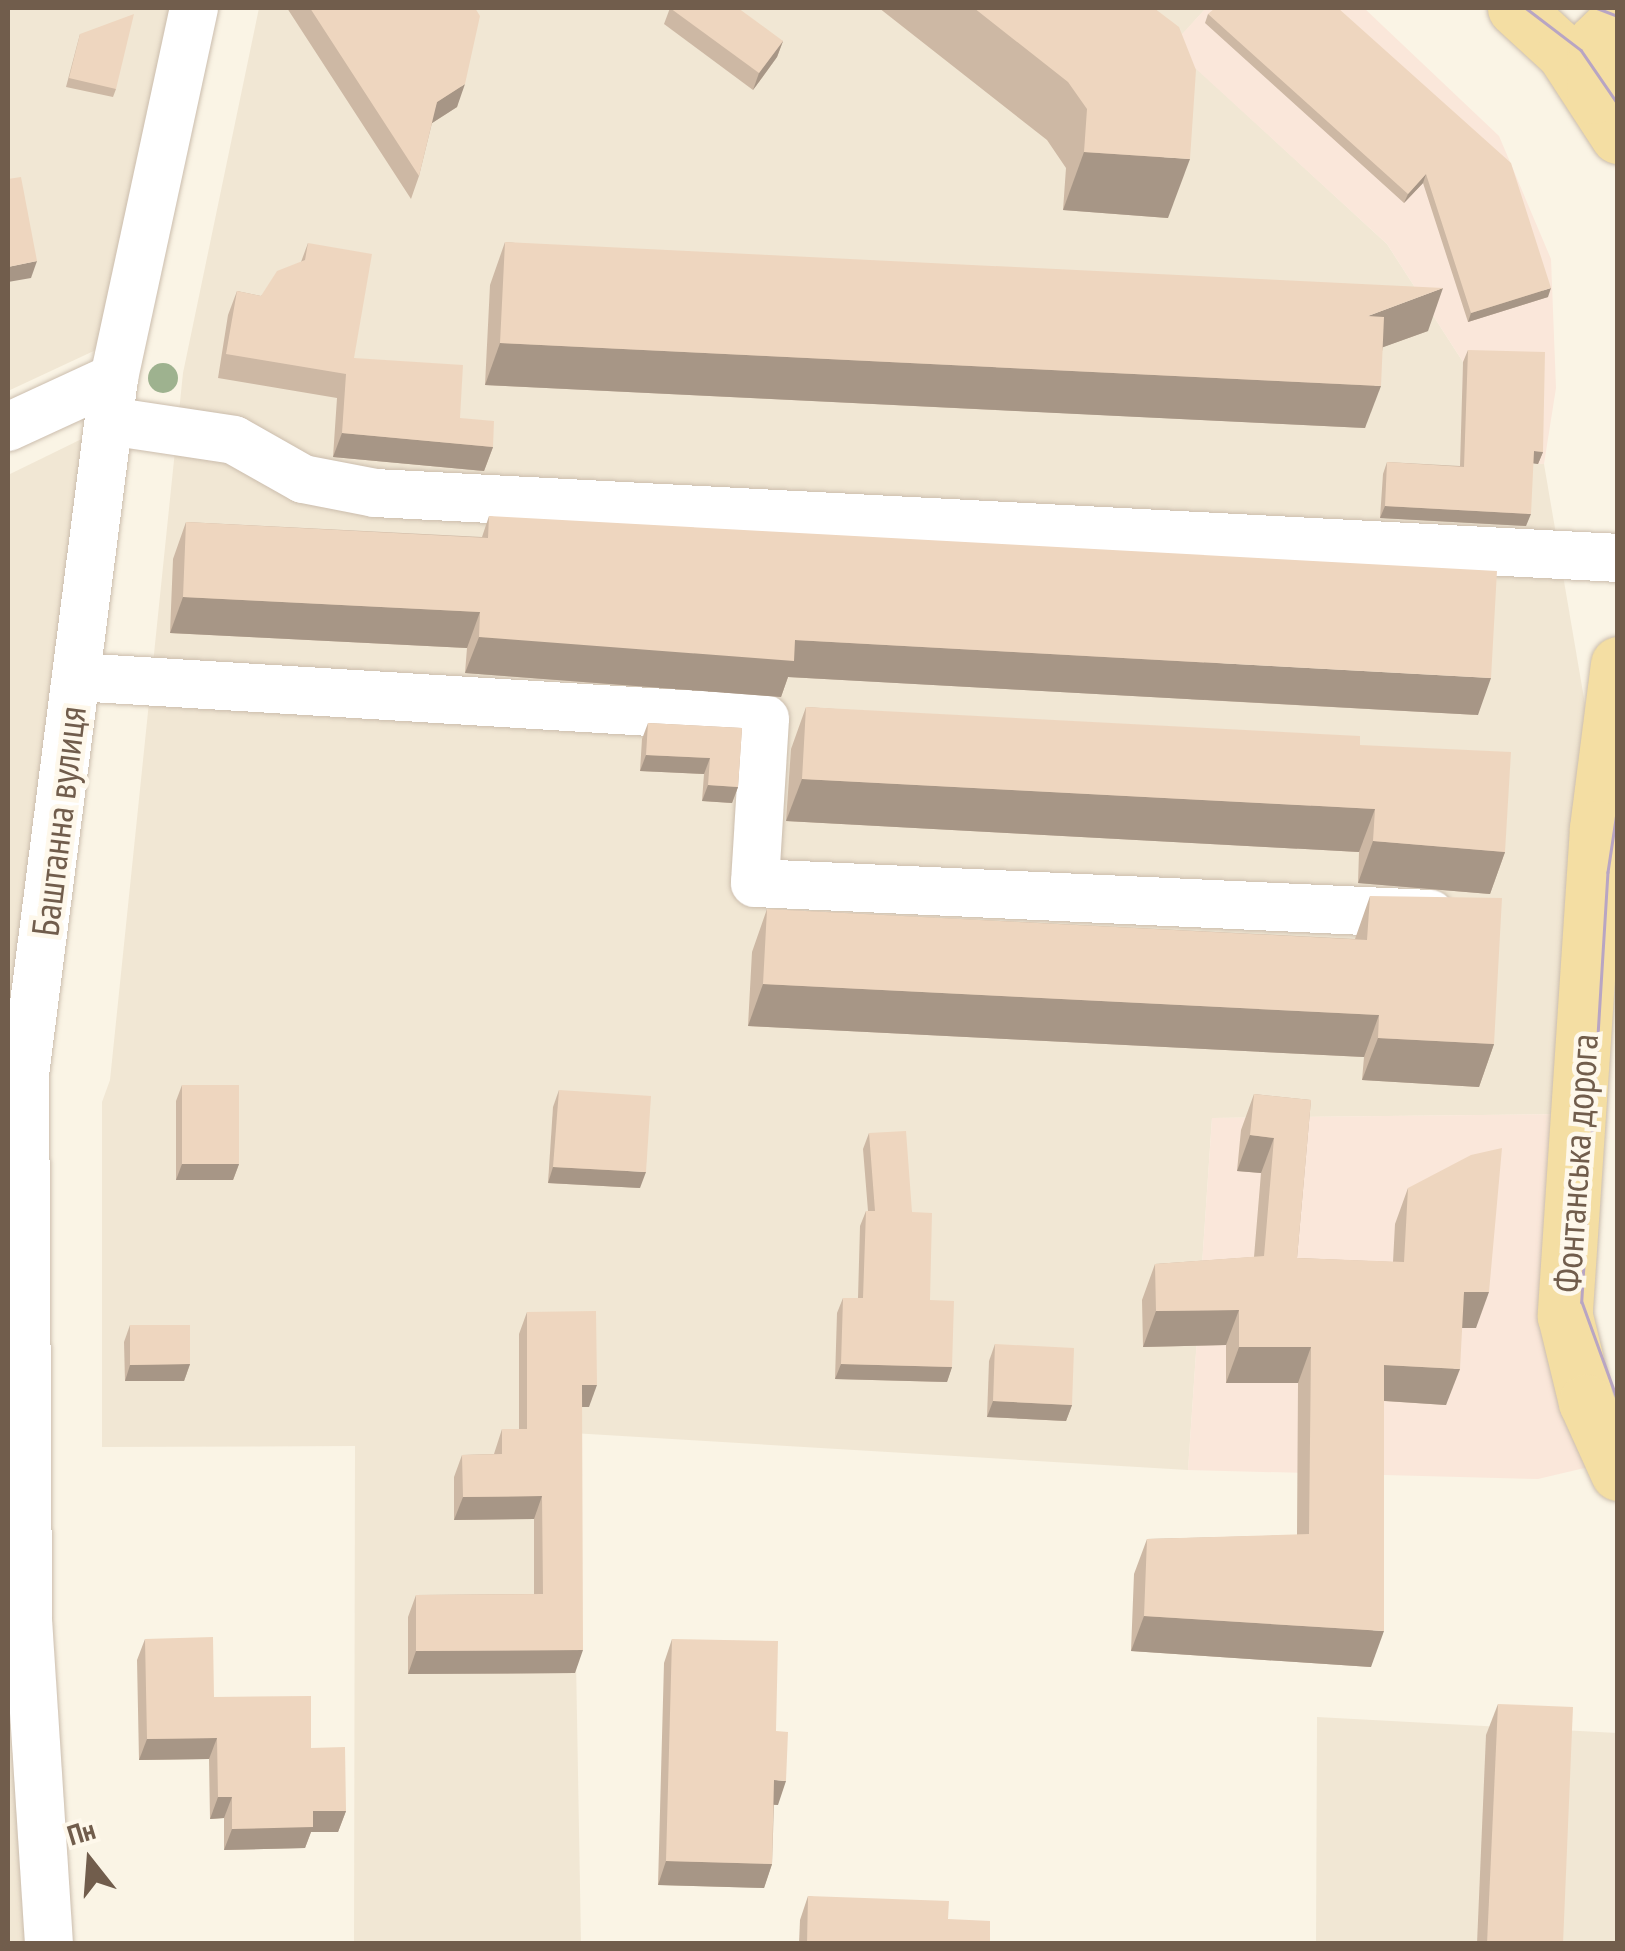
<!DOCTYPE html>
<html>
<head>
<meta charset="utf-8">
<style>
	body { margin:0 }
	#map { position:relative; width:1625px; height:1951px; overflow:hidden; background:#faf4e5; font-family:"PT Sans Narrow",sans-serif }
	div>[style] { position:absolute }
	.residential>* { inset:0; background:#f1e7d4 }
	.commercial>* { inset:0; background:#fae7da }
	.roads { filter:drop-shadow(0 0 2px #cbbdad) drop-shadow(0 0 2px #cbbdad) }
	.minor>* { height:48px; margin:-24px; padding:0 24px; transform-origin:24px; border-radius:24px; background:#fff }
	.major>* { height:55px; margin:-27.5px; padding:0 27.5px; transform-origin:27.5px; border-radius:27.5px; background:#f4dea3 }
	.tram>* { height:2.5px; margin:-1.25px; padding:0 1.25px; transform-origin:1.25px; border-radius:1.25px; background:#b8a5c3 }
	.trees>* { width:30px; height:30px; margin:-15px; border-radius:50%; background:#9eb28f }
	.wall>* { inset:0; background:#cdb8a4 }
	.shaded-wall>* { inset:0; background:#a79686 }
	.building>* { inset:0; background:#eed6bf }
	span { translate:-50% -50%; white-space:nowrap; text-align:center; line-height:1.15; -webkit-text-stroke:9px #fef8eb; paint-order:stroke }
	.street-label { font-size:38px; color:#715d4c }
	.frame { position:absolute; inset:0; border:10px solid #715d4c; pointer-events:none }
	.north { position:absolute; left:40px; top:1811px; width:100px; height:100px; -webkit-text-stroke:8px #fef8eb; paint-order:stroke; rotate:343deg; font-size:28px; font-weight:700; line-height:40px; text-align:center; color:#715d4c }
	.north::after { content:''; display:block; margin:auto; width:35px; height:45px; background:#715d4c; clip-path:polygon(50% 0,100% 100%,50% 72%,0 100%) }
</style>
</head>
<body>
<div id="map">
	<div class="residential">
		<div style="clip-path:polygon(8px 8px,174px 8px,113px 342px,8px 391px)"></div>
		<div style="clip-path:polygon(259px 8px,1206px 8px,1172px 46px,1387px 244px,1463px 362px,1461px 461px,1544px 464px,1594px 757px,1563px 1114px,1212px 1118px,1188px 1470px,572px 1433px,581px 1943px,354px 1943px,355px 1446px,102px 1447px,102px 1102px,110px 1080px,183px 373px)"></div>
		<div style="clip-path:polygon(96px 432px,8px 1072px,8px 475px)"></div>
		<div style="clip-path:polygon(8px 1270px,37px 1944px,8px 1943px)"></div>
		<div style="clip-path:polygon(1317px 1717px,1617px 1733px,1617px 1943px,1316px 1944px)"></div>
	</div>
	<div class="commercial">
		<div style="clip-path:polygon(1206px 8px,1364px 8px,1499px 136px,1551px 259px,1556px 388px,1544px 464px,1461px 461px,1463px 362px,1387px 244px,1171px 46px)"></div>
		<div style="clip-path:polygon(1563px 1114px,1593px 1466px,1538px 1479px,1188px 1470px,1212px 1118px)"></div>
	</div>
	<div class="roads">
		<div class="minor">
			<div style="left:109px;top:421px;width:126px;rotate:8.6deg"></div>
			<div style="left:234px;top:440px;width:79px;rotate:29.5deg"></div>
			<div style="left:303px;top:479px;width:73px;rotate:11deg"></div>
			<div style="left:375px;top:493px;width:1245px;rotate:2.99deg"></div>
			<div style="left:8px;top:427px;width:117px;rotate:-24.8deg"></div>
			<div style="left:76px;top:677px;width:690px;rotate:3.49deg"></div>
			<div style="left:765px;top:719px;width:164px;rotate:93.5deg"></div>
			<div style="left:755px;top:883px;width:676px;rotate:2.63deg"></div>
			<div style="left:49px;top:1944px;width:325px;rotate:-93.7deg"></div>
			<div style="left:28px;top:1620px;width:546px;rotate:-90.31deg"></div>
			<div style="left:25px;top:1074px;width:702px;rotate:-82.71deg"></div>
			<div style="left:114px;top:378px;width:379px;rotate:-77.8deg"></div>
		</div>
		<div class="major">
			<div style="left:1515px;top:8px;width:67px;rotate:42.6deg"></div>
			<div style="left:1564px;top:53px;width:99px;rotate:57deg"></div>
			<div style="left:1594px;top:96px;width:54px;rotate:-88.9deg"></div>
			<div style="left:1595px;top:42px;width:32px;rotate:-44deg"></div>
			<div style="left:1618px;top:664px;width:165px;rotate:97.3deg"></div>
			<div style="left:1597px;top:828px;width:489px;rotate:93.8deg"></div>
			<div style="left:1565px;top:1316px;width:89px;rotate:76.3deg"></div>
			<div style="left:1586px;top:1402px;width:78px;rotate:65.7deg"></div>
		</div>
	</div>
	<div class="tram">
		<div style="left:1526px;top:8px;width:69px;rotate:37.4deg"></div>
		<div style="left:1581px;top:50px;width:65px;rotate:55.6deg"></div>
		<div style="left:1597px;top:8px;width:22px;rotate:21deg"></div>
		<div style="left:1618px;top:806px;width:67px;rotate:98.6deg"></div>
		<div style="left:1608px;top:872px;width:431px;rotate:93.5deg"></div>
		<div style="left:1582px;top:1302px;width:105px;rotate:70deg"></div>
	</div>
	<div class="trees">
		<div style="left:163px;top:378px"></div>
	</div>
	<div class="wall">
		<div style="clip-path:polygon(287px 8px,475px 8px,457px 107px,432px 123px,419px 176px,411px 199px)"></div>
		<div style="clip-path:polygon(670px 8px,783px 41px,777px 57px,753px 90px,664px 24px)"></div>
		<div style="clip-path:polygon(879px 8px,1154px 8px,1168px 218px,1063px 210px,1066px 168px,1047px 140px)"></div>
		<div style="clip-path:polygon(1338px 8px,1548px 297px,1468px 322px,1423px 183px,1404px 203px,1205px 23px,1208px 14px)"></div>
		<div style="clip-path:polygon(80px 34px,116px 89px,113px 97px,66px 87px)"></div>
		<div style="clip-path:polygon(505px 242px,1428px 331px,1383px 347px,1365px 428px,485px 385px,490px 285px)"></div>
		<div style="clip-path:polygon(308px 243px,354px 358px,460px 418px,493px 447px,484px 471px,333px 457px,337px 398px,218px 378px,228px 315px,237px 291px,261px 296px,301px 262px)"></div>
		<div style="clip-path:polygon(1468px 350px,1543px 452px,1538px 464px,1533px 463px,1526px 526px,1380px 518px,1383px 474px,1387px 462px,1460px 466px,1463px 362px)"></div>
		<div style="clip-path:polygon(489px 516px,1478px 715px,788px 677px,781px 697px,465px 673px,467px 648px,170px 633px,173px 559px,186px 522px,482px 537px)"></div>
		<div style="clip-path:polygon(806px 707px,1360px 745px,1505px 852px,1490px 894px,1358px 883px,1359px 852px,786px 821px,791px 749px)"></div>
		<div style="clip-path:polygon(648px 723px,742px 728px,738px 787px,732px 803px,702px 801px,704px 774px,640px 771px,642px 739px)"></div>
		<div style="clip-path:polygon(1370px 896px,1494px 1044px,1479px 1087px,1362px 1080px,1364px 1057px,748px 1026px,752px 952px,767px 909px,1355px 939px)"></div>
		<div style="clip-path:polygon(182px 1085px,239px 1164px,233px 1180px,176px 1180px,176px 1101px)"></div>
		<div style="clip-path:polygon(559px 1090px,640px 1188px,548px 1183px,553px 1107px)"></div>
		<div style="clip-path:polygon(1254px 1094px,1311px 1100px,1297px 1258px,1393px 1262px,1395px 1224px,1408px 1188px,1476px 1328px,1462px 1328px,1446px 1405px,1384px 1401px,1371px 1667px,1131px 1651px,1134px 1574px,1147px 1539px,1297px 1535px,1298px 1383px,1226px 1383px,1226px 1345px,1143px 1347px,1142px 1300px,1155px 1264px,1254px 1257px,1261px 1173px,1237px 1171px,1241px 1130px)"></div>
		<div style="clip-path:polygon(869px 1133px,912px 1212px,930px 1300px,952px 1367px,947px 1382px,835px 1379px,837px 1313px,843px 1298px,858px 1298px,860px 1226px,866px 1211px,868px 1211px,863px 1149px)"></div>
		<div style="clip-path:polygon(527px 1312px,589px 1407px,582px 1407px,575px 1673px,408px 1674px,408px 1617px,416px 1595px,534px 1594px,534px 1519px,454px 1520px,454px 1477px,462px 1455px,494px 1454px,502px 1429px,519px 1429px,519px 1334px)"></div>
		<div style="clip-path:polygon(130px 1325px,190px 1364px,184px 1381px,125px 1381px,124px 1342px)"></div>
		<div style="clip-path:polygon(995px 1344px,1072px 1405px,1066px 1421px,987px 1417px,989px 1361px)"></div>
		<div style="clip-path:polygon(145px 1639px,214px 1697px,311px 1748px,346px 1811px,338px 1832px,311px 1832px,305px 1848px,224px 1850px,224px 1818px,210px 1819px,209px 1759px,139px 1760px,137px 1660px)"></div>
		<div style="clip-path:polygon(672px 1639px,776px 1731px,778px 1805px,774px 1805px,772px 1864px,764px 1888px,658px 1885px,664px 1663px)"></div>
		<div style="clip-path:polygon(1498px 1704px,1563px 1944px,1477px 1944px,1486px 1735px)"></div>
		<div style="clip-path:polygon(808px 1896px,948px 1919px,990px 1944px,799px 1944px,800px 1920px)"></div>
	</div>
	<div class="shaded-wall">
		<div style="clip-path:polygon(783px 41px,777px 57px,753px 90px,759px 73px)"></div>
		<div style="clip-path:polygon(465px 84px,457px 107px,429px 125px,437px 102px)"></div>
		<div style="clip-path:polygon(1084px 152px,1190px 159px,1168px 218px,1063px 210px)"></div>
		<div style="clip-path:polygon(1426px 174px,1423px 183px,1404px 203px,1408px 194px)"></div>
		<div style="clip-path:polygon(37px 261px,31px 278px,8px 282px,8px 267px)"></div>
		<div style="clip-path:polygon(1443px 288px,1428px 331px,1353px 358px,1368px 316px)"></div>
		<div style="clip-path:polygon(1551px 288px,1548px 297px,1468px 322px,1471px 313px)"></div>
		<div style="clip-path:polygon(500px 343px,1381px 386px,1365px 428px,485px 385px)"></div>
		<div style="clip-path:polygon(342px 433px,493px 447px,484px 471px,333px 457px)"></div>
		<div style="clip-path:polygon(1534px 451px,1543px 452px,1538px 464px,1530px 463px)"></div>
		<div style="clip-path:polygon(1385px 506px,1531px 514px,1526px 526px,1380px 518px)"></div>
		<div style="clip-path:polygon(183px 597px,480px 612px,467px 648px,170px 633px)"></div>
		<div style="clip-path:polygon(479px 637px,795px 640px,1491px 678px,1478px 715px,788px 677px,781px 697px,465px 673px)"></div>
		<div style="clip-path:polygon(646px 755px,710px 758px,704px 774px,640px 771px)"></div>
		<div style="clip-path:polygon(802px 779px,1375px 809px,1359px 852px,786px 821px)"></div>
		<div style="clip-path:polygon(708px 785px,738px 787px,732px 803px,702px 801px)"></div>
		<div style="clip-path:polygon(1373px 841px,1505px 852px,1490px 894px,1358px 883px)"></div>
		<div style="clip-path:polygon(763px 984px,1379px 1015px,1364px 1057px,748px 1026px)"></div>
		<div style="clip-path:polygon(1378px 1038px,1494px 1044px,1479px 1087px,1362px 1080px)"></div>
		<div style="clip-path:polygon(1250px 1135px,1274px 1138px,1261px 1173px,1237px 1171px)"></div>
		<div style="clip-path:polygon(182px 1164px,239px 1164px,233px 1180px,176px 1180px)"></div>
		<div style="clip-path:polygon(553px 1167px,646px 1172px,640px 1188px,548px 1183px)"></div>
		<div style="clip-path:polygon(1464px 1292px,1489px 1292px,1476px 1328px,1451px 1328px)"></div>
		<div style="clip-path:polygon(1239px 1310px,1226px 1345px,1143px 1347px,1156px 1311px)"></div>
		<div style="clip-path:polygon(1239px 1347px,1311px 1347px,1298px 1383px,1226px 1383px)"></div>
		<div style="clip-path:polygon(190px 1364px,184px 1381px,125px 1381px,130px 1365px)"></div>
		<div style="clip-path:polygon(841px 1364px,952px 1367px,947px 1382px,835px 1379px)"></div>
		<div style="clip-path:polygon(1384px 1365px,1460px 1369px,1446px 1405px,1371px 1400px)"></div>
		<div style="clip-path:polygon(582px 1385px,597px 1385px,589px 1407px,573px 1407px)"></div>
		<div style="clip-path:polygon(993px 1401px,1072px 1405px,1066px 1421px,987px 1417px)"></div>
		<div style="clip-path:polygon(542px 1496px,534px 1519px,454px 1520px,463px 1497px)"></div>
		<div style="clip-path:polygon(1144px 1616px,1384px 1631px,1371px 1667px,1131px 1651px)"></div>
		<div style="clip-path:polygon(583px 1650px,575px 1673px,408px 1674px,416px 1651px)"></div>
		<div style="clip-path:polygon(217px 1738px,209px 1759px,139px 1760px,147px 1739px)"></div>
		<div style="clip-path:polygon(774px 1780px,786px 1781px,778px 1805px,765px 1804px)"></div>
		<div style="clip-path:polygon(218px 1797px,232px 1797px,224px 1818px,210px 1819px)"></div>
		<div style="clip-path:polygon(313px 1811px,346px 1811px,338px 1832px,311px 1832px,305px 1848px,224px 1850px,232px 1829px)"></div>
		<div style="clip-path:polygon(666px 1861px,772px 1864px,764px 1888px,658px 1885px)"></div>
	</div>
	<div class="building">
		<div style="clip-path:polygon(310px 8px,475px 8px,480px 16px,465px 84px,437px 102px,419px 176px)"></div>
		<div style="clip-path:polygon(670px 8px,738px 8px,783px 41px,759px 73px)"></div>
		<div style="clip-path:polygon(974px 8px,1154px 8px,1179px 27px,1196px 70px,1190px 159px,1084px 152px,1087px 109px,1068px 82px)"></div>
		<div style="clip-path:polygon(1215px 8px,1338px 8px,1511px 163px,1551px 288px,1471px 313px,1426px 174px,1408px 194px,1208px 14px)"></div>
		<div style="clip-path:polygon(134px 14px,116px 89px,69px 78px,80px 34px)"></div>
		<div style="clip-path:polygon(21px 177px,37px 261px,8px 267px,8px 179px)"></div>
		<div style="clip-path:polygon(505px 242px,1443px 288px,1368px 316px,1384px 317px,1381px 386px,500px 343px)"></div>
		<div style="clip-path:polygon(308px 243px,372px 254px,354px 358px,463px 365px,460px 418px,494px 421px,493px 447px,342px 433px,346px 374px,226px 354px,237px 291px,261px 296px,277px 271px,305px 260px)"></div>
		<div style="clip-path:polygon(1468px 350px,1545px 352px,1543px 452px,1534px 451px,1531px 514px,1385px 506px,1387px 462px,1464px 467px)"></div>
		<div style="clip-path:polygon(489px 516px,1497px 571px,1491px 678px,795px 640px,794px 661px,479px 637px,480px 612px,183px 597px,186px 522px,488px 538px)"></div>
		<div style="clip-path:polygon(806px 707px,1360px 736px,1360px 745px,1511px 752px,1505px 852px,1373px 841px,1375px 809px,802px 779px)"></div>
		<div style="clip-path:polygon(648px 723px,742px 728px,738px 787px,708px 785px,710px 758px,646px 755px)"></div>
		<div style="clip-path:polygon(1370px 896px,1502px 898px,1494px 1044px,1378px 1038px,1379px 1015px,763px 984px,767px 909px,1367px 940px)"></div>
		<div style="clip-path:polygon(182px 1085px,239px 1085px,239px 1164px,182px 1164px)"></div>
		<div style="clip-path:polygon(559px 1090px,651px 1096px,646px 1172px,553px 1167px)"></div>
		<div style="clip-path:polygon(1254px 1094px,1311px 1100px,1297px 1258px,1404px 1262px,1408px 1188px,1471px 1155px,1502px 1148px,1489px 1292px,1464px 1292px,1460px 1369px,1384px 1365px,1384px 1631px,1144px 1616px,1147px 1539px,1309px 1534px,1311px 1347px,1239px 1347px,1239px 1310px,1156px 1311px,1155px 1264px,1264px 1256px,1274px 1138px,1250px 1135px)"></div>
		<div style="clip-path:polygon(906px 1131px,912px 1212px,932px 1213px,930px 1300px,954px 1301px,952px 1367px,841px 1364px,843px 1298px,863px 1298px,866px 1211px,875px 1211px,869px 1133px)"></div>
		<div style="clip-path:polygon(596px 1311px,597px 1385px,582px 1385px,583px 1650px,416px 1651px,416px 1595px,543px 1594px,542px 1496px,463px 1497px,462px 1455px,502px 1454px,502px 1429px,527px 1429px,527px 1312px)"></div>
		<div style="clip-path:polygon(130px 1325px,190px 1325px,190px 1364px,130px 1365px)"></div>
		<div style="clip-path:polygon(995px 1344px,1074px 1348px,1072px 1405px,993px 1401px)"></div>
		<div style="clip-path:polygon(213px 1637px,214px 1697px,311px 1696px,311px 1748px,345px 1747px,346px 1811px,313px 1811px,313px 1827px,232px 1829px,232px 1797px,218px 1797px,217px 1738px,147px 1739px,145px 1639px)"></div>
		<div style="clip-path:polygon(672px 1639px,778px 1641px,776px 1731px,788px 1732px,786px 1781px,774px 1780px,772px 1864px,666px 1861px)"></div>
		<div style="clip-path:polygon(1498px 1704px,1573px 1707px,1563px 1944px,1487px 1944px)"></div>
		<div style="clip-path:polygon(808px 1896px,949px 1901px,948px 1919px,990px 1921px,990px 1944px,807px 1944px)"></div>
	</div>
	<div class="street-label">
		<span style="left:58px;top:821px;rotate:-83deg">Баштанна вулиця</span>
		<span style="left:1575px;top:1163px;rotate:-86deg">Фонтанська дорога</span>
	</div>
	<div class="frame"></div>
	<div class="north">Пн</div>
</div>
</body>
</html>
